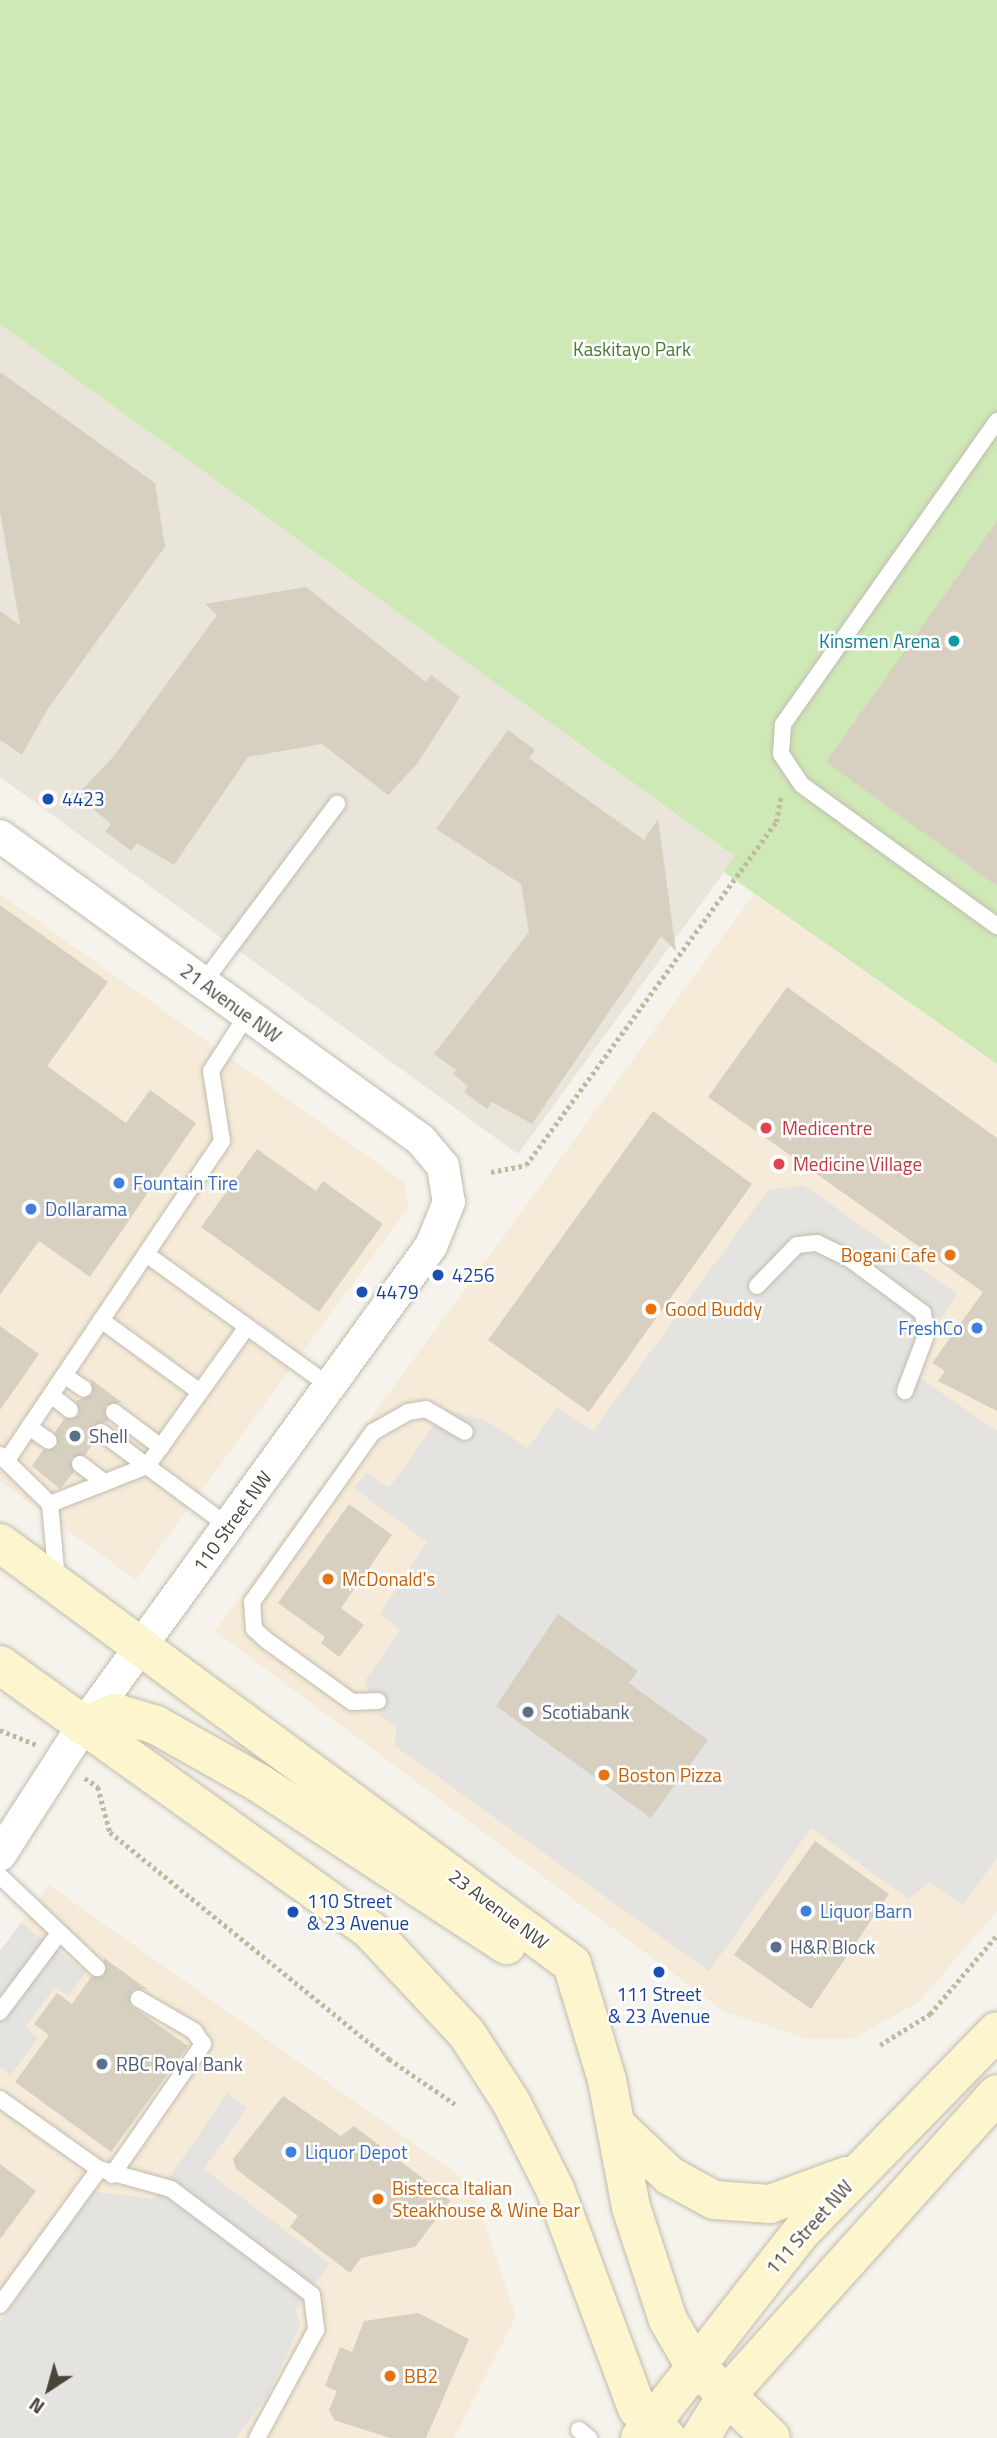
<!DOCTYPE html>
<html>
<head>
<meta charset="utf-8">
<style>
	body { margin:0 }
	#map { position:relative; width:997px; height:2438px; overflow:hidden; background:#f5f3eb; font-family:"Titillium Web",sans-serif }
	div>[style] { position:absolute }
	.residential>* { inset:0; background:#e9e5da }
	.commercial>* { inset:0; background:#f6ebd8 }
	.green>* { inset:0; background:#cee8b6 }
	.parking>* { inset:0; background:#e4e3df }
	.building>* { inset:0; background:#d7d0c1 }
	.path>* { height:4.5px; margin-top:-2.25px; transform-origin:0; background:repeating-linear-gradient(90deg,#c2b8a0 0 3.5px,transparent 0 7px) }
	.roads { filter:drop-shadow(0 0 2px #c1bbae) drop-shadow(0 0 2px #c1bbae) }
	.lane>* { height:16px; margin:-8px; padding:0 8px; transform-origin:8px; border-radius:8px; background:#fff }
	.street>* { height:32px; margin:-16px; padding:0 16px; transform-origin:16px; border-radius:16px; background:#fff }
	.secondary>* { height:38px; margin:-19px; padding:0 19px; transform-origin:19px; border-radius:19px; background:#fdf5ce }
	.dots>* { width:19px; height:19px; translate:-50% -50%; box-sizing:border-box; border:4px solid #fff; border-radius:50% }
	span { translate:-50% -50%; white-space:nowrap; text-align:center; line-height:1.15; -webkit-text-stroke:5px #fff; paint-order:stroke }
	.park-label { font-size:19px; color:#457b2d }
	.culture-label { font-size:19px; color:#0d838f }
	.right { translate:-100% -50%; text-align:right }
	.transit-label { font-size:19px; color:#164399 }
	.left { translate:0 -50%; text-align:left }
	.street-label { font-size:19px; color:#4a4439 }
	.health-label { font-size:19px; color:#be3a42 }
	.shop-label { font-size:19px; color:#366cbe }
	.food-label { font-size:19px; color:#c56008 }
	.service-label { font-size:19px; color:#4e5e75 }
	.north { position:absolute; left:14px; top:2354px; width:70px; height:70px; -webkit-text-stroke:5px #fff; paint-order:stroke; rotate:216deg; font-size:19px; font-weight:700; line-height:28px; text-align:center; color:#4a4439 }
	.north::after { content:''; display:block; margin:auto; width:24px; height:32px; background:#4a4439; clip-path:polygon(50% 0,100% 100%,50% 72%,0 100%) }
</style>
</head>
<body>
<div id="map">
	<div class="residential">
		<div style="clip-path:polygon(0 324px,735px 857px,518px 1154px,0 777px)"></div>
	</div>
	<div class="commercial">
		<div style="clip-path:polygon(0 894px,405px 1183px,408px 1208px,136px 1580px,0 1481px)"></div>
		<div style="clip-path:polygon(754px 894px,997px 1064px,997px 1911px,918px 2003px,851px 2039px,807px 2039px,723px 2011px,215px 1631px)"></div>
		<div style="clip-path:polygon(49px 1885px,471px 2184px,516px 2316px,454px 2438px,0 2438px,0 1951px)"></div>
	</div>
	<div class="green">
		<div style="clip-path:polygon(0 0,997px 0,997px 1064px,724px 872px,734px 856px,0 324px)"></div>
	</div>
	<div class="parking">
		<div style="clip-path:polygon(804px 1185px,957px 1294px,907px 1369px,997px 1431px,997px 1858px,963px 1905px,929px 1882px,909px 1899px,811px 1828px,709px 1971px,395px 1746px,396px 1727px,381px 1716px,364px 1682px,400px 1630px,380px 1614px,427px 1542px,354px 1488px,366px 1472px,389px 1488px,445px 1409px,487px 1421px,528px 1448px,557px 1407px,593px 1431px,768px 1190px)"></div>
		<div style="clip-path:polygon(21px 1923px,86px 1972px,68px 1996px,55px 1987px,25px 2027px,38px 2038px,11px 2075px,0 2067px,0 1951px)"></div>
		<div style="clip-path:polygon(227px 2093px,247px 2108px,204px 2169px,330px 2264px,296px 2310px,300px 2325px,268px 2395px,236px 2438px,0 2438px,0 2323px,91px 2191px,155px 2199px)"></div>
	</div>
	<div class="building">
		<div style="clip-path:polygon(0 372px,155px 483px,165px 547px,47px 710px,22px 755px,0 740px,0 611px,20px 625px,0 512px)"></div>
		<div style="clip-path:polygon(997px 521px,997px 886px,826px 762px)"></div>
		<div style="clip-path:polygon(306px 587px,426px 682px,431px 675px,460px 697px,417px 764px,388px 795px,322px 744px,248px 757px,174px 865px,137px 843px,131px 851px,105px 831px,111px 824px,77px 795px,113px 757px,217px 615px,205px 604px)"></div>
		<div style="clip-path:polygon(508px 730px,535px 750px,529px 758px,644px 840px,658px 819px,676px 951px,661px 936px,532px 1124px,492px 1102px,487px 1109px,464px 1092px,468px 1086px,453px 1074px,456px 1070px,434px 1054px,529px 932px,521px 884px,436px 829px)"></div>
		<div style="clip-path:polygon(0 905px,108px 982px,47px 1066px,126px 1123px,150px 1090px,196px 1123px,90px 1277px,39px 1241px,0 1295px)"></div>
		<div style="clip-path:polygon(787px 987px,997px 1138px,997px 1411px,938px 1381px,945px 1371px,932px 1363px,983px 1292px,708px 1097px)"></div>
		<div style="clip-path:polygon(653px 1111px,752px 1184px,589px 1412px,488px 1340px)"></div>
		<div style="clip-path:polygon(257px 1149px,316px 1191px,323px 1181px,383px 1224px,319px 1312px,201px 1227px)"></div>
		<div style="clip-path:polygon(0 1326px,39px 1354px,0 1410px)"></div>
		<div style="clip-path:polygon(91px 1379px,121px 1402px,105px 1406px,108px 1421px,92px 1426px,95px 1441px,85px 1455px,71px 1458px,74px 1472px,60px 1489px,32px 1466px,43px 1450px,58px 1446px,55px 1432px,64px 1419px,79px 1416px,76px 1401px,93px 1394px)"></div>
		<div style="clip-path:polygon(349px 1504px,392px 1535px,341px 1608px,364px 1625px,339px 1657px,321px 1643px,325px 1637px,278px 1603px)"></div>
		<div style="clip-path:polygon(558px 1614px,638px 1671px,629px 1683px,708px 1740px,651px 1818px,496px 1706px)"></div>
		<div style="clip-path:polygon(815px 1841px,889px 1894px,811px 2009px,734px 1955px)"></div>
		<div style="clip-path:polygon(104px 1958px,147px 1989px,133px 1990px,130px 2005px,188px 2046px,111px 2152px,15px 2082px,49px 2035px,34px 2024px,57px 1993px,72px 2004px,91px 1977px,104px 1976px)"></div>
		<div style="clip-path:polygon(283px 2096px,341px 2136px,354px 2126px,445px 2195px,450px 2201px,415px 2247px,361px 2258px,350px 2273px,290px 2227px,298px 2216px,236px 2169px,233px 2159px)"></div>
		<div style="clip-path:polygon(0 2164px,36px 2191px,0 2239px)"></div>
		<div style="clip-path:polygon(418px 2313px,469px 2339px,426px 2438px,390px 2438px,334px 2420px,329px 2410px,337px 2391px,325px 2386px,340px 2347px,352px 2352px,364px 2321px)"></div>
	</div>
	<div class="path">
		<div style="left:491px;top:1172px;width:36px;rotate:-11deg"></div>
		<div style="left:526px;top:1165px;width:424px;rotate:-53.9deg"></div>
		<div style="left:776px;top:822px;width:26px;rotate:-79deg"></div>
		<div style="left:0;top:1730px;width:40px;rotate:22deg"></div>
		<div style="left:85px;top:1778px;width:16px;rotate:35deg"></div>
		<div style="left:98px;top:1787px;width:47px;rotate:75.1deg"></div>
		<div style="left:110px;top:1832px;width:360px;rotate:39.1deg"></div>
		<div style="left:389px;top:2059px;width:80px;rotate:34.3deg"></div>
		<div style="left:880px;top:2045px;width:59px;rotate:-31.8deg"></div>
		<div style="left:930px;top:2014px;width:104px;rotate:-49.7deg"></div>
	</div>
	<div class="roads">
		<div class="lane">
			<div style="left:997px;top:421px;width:371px;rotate:125.2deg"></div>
			<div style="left:783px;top:724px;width:30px;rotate:94deg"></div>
			<div style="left:781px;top:754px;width:37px;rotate:56deg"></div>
			<div style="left:802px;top:785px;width:241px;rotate:35.9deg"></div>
			<div style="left:203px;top:983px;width:224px;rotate:-53.2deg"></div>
			<div style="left:146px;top:1254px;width:226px;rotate:35.7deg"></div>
			<div style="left:757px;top:1286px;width:57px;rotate:-45.7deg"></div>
			<div style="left:797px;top:1245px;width:20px;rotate:-6deg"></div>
			<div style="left:817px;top:1243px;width:37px;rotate:26deg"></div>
			<div style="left:850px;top:1259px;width:91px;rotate:36.5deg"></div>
			<div style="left:923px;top:1313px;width:22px;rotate:82deg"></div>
			<div style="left:926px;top:1335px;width:60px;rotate:110.6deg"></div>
			<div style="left:101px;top:1320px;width:122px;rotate:36deg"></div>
			<div style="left:64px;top:1375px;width:24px;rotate:35deg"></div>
			<div style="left:51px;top:1395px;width:24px;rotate:38deg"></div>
			<div style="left:114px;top:1412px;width:59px;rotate:36.7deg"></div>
			<div style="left:29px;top:1427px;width:24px;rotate:35deg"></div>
			<div style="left:101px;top:1432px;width:158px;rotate:36.5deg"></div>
			<div style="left:0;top:1455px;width:70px;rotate:44.4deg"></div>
			<div style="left:50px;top:1504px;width:77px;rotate:84.8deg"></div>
			<div style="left:7px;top:1460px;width:385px;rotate:-56deg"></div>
			<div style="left:222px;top:1141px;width:71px;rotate:-98.9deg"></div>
			<div style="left:211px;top:1071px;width:67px;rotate:-57.3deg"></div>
			<div style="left:80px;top:1464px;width:31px;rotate:37deg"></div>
			<div style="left:50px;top:1504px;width:104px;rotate:-21.4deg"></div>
			<div style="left:147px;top:1466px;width:171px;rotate:-54.3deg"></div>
			<div style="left:378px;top:1701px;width:26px;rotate:178deg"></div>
			<div style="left:352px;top:1702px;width:106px;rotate:-144.2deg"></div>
			<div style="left:266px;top:1640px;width:16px;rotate:-137deg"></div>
			<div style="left:254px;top:1629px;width:27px;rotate:-94deg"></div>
			<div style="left:252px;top:1602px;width:209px;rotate:-54.6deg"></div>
			<div style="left:373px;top:1432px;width:40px;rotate:-29.7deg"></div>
			<div style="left:408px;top:1412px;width:18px;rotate:-9deg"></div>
			<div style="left:426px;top:1409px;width:45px;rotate:30.5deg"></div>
			<div style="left:0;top:1876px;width:134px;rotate:43.5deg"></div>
			<div style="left:0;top:2012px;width:95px;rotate:-53.1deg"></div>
			<div style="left:0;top:2099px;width:121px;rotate:35.3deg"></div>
			<div style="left:99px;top:2169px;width:75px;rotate:15.5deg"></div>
			<div style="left:171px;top:2189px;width:176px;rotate:36.9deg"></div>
			<div style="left:312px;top:2295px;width:35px;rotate:83deg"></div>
			<div style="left:316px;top:2330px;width:123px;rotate:118.6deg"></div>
			<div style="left:112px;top:2175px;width:160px;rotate:-55.2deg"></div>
			<div style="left:203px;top:2044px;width:16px;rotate:-125deg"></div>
			<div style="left:194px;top:2031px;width:64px;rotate:-149.8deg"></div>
			<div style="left:0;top:2305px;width:168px;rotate:-53.9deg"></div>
			<div style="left:579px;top:2430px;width:13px;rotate:39deg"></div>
		</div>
		<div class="street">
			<div style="left:0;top:836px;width:519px;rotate:35.83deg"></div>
			<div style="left:421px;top:1140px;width:34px;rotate:50deg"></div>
			<div style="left:443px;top:1166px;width:36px;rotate:81deg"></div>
			<div style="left:449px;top:1202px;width:48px;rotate:112.2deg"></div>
			<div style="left:431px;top:1246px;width:593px;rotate:125.94deg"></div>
			<div style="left:83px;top:1726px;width:153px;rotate:122.8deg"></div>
		</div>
		<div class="secondary">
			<div style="left:0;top:1543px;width:710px;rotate:36.35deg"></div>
			<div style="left:572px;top:1964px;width:121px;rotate:73.2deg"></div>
			<div style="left:607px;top:2080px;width:129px;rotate:79.3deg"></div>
			<div style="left:631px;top:2207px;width:119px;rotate:71.9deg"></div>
			<div style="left:668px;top:2320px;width:50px;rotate:59.8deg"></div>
			<div style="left:693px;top:2363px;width:108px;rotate:43.9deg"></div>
			<div style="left:0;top:1665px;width:455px;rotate:35.6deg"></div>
			<div style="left:370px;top:1930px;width:142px;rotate:47deg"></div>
			<div style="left:467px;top:2034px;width:81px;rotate:57.1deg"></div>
			<div style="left:511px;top:2102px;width:97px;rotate:63.2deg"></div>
			<div style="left:555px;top:2189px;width:234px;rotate:69.5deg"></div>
			<div style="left:637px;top:2408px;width:42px;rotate:45deg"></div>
			<div style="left:83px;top:1726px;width:35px;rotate:-22deg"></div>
			<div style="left:116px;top:1713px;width:42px;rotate:16.7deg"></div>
			<div style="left:156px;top:1725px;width:118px;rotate:29.4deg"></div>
			<div style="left:259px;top:1783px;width:296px;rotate:33.2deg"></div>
			<div style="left:616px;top:2125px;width:74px;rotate:43.4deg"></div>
			<div style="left:670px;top:2176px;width:50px;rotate:28.6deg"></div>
			<div style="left:714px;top:2200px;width:56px;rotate:4.1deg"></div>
			<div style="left:770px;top:2204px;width:81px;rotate:-20.2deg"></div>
			<div style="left:640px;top:2438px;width:263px;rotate:-52deg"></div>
			<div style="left:802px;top:2231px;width:279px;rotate:-45.7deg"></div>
			<div style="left:700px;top:2438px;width:51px;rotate:-57.9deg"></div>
			<div style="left:727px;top:2395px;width:404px;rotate:-48.1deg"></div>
		</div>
	</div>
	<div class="dots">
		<div style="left:954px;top:641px;background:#0f9aa8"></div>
		<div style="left:48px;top:799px;background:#1a4fb4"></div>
		<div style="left:766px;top:1128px;background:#e0444e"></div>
		<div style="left:779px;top:1164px;background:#e0444e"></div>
		<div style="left:119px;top:1183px;background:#3f7fe0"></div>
		<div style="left:31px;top:1209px;background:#3f7fe0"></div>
		<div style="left:950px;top:1255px;background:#e8710a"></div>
		<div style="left:438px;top:1275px;background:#1a4fb4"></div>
		<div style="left:362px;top:1292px;background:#1a4fb4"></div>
		<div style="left:651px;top:1309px;background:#e8710a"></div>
		<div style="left:977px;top:1328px;background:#3f7fe0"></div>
		<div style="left:75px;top:1436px;background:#5c6f8a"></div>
		<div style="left:328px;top:1579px;background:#e8710a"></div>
		<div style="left:528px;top:1712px;background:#5c6f8a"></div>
		<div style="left:604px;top:1775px;background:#e8710a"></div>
		<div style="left:806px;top:1911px;background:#3f7fe0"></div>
		<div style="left:293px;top:1912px;background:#1a4fb4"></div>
		<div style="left:776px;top:1947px;background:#5c6f8a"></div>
		<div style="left:659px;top:1972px;background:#1a4fb4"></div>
		<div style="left:102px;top:2064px;background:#5c6f8a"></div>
		<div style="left:291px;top:2152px;background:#3f7fe0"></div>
		<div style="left:378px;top:2199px;background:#e8710a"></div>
		<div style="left:390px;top:2376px;background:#e8710a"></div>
	</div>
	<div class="park-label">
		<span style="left:632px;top:349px">Kaskitayo Park</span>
	</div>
	<div class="culture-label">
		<span class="right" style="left:940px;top:641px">Kinsmen Arena</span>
	</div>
	<div class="transit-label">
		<span class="left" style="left:62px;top:799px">4423</span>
		<span class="left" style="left:452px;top:1275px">4256</span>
		<span class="left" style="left:376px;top:1292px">4479</span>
		<span class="left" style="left:307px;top:1912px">110 Street<br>&amp; 23 Avenue</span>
		<span style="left:659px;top:2005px">111 Street<br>&amp; 23 Avenue</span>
	</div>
	<div class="street-label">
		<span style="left:231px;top:1003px;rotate:36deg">21 Avenue NW</span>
		<span style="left:232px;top:1521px;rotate:-54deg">110 Street NW</span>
		<span style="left:499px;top:1909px;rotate:37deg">23 Avenue NW</span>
		<span style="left:809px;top:2227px;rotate:-48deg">111 Street NW</span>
	</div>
	<div class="health-label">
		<span class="left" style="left:782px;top:1128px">Medicentre</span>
		<span class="left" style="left:793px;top:1164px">Medicine Village</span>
	</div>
	<div class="shop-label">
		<span class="left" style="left:133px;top:1183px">Fountain Tire</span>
		<span class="left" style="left:45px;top:1209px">Dollarama</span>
		<span class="right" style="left:963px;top:1328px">FreshCo</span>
		<span class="left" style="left:820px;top:1911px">Liquor Barn</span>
		<span class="left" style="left:305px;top:2152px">Liquor Depot</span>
	</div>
	<div class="food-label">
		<span class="right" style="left:936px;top:1255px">Bogani Cafe</span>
		<span class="left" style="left:665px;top:1309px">Good Buddy</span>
		<span class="left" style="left:342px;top:1579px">McDonald's</span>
		<span class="left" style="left:618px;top:1775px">Boston Pizza</span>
		<span class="left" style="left:392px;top:2199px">Bistecca Italian<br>Steakhouse &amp; Wine Bar</span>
		<span class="left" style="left:404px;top:2376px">BB2</span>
	</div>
	<div class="service-label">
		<span class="left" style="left:89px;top:1436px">Shell</span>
		<span class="left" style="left:542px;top:1712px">Scotiabank</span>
		<span class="left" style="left:790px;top:1947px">H&amp;R Block</span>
		<span class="left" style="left:116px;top:2064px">RBC Royal Bank</span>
	</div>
	<div class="north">N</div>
</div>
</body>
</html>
